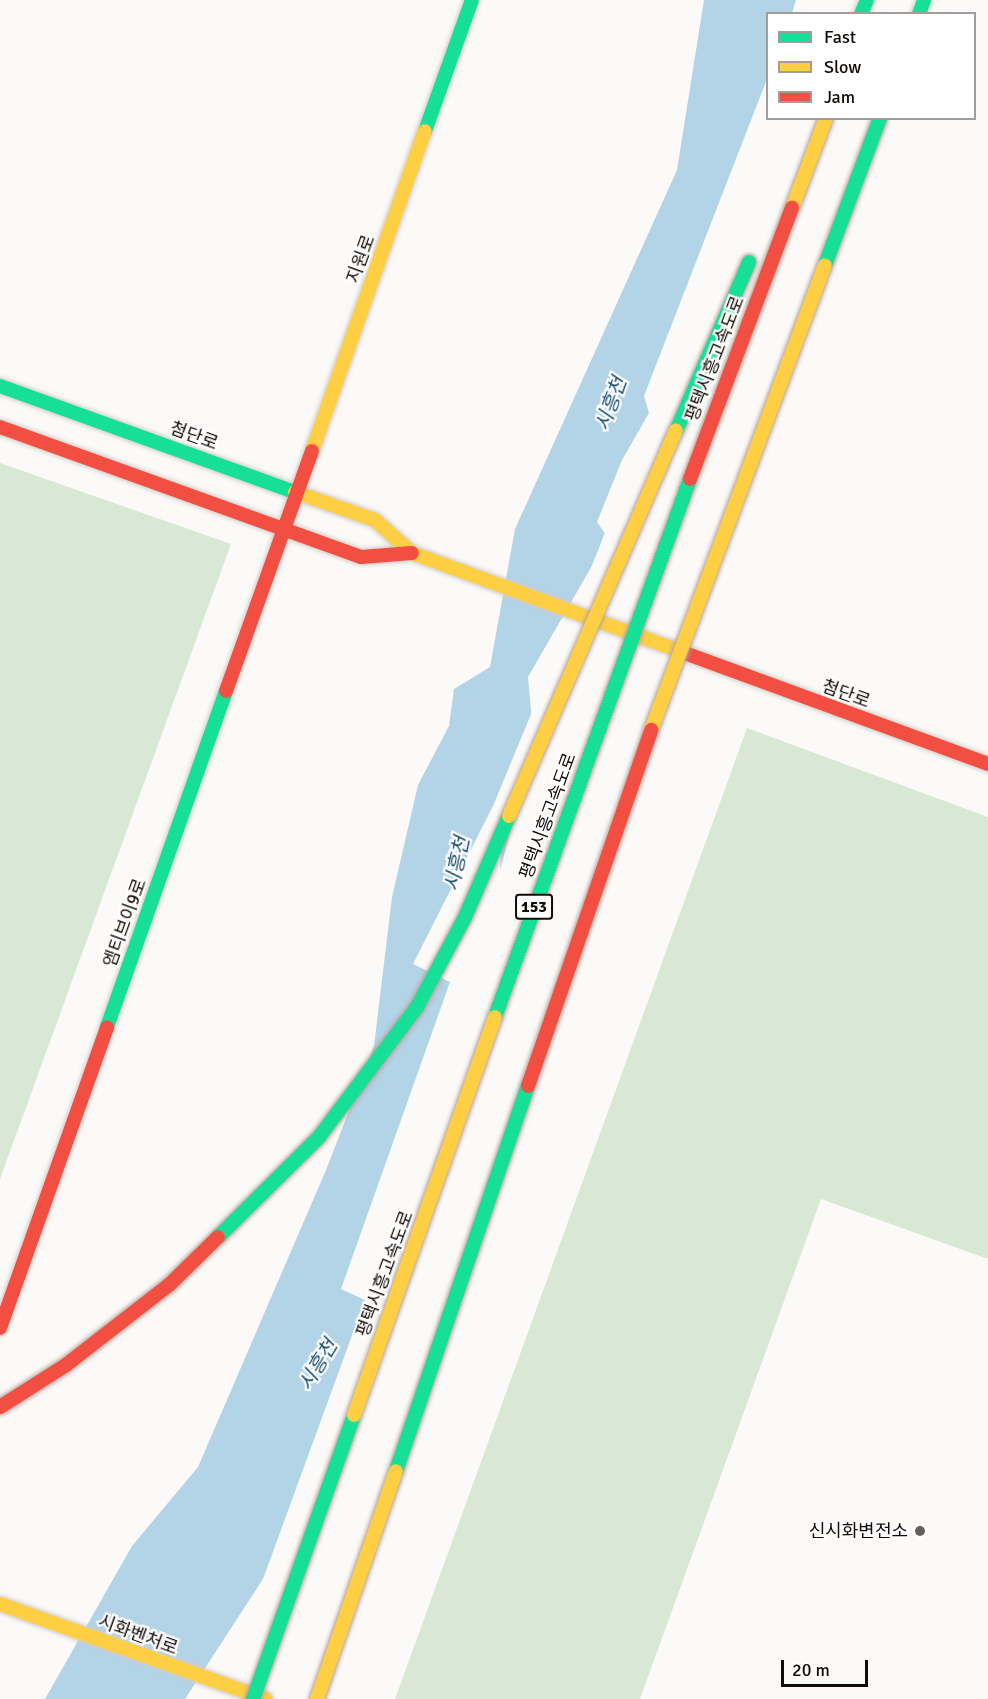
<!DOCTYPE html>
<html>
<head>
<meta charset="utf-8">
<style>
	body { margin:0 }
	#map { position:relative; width:988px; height:1699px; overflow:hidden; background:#fcfaf8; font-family:Signika,"Noto Sans KR",sans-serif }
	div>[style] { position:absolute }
	.green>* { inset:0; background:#d9e8d5 }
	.water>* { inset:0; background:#b3d3e7 }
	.pier>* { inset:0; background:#fcfaf8 }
	.roads { filter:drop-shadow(0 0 2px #d1ccc8) drop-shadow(0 0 2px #d1ccc8) }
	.fast>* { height:14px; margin:-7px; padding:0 7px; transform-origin:7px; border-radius:7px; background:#16e098 }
	.slow>* { height:14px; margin:-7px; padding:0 7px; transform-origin:7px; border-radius:7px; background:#ffcf43 }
	.jam>* { height:14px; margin:-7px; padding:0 7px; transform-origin:7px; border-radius:7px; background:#f24e42 }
	.bridges { filter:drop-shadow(0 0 2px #b3a29a) drop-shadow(0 0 2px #b3a29a) }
	.fast-bridge>* { height:14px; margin:-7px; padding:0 7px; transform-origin:7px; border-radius:7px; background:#16e098 }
	.slow-bridge>* { height:14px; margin:-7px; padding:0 7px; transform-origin:7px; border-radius:7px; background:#ffcf43 }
	.jam-bridge>* { height:14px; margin:-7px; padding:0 7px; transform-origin:7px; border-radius:7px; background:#f24e42 }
	.dots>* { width:16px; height:16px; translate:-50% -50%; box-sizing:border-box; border:3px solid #fff; border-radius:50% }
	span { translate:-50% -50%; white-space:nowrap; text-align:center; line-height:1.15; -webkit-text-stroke:4.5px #fff; paint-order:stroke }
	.shield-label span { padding:2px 4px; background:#fff; border:2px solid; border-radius:4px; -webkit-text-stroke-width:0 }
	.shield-label { font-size:16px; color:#120b07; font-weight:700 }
	.street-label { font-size:18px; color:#120b07 }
	.poi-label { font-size:18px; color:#120b07 }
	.right { translate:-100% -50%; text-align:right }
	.water-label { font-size:20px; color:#144b69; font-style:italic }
	.legend { position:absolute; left:766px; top:12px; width:210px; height:108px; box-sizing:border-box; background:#fff; border:2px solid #a09d9c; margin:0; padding:8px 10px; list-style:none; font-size:18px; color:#120b07 }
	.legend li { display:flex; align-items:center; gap:12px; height:30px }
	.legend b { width:30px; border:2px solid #a09d9c }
	.scale { position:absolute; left:781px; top:1660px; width:87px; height:27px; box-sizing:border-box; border:3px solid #120b07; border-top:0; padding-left:8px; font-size:18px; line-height:21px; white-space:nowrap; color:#120b07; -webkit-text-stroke:4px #fff; paint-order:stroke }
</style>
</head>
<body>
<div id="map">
	<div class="green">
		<div style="clip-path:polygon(0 463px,231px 544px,0 1179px)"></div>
		<div style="clip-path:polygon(747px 728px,988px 817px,988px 1259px,821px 1199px,640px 1699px,395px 1699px)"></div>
	</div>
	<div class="water">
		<div style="clip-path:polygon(704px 0,796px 0,792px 13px,768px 14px,767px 79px,644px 396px,649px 413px,622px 460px,597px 522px,608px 538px,528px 677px,534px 744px,341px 1459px,185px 1699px,45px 1699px,132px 1546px,198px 1467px,326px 1170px,374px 1046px,392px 897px,418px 785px,449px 726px,454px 689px,490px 667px,515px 529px,677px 170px)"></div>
	</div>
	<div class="pier">
		<div style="clip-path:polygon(606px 530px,611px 539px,584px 585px,591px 568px)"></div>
		<div style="clip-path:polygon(534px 707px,537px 745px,503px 818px,491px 1032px,343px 1460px,259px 1590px,365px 1300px,341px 1289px,450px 982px,413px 964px,493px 806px)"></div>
	</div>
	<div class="roads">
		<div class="fast">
			<div style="left:861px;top:14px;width:15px;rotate:-67deg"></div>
			<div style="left:919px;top:14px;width:15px;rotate:-70deg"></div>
			<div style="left:425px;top:131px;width:139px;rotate:-70.3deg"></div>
			<div style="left:0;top:386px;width:313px;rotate:19.8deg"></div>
			<div style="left:107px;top:1027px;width:356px;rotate:-70.5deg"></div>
		</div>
		<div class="slow">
			<div style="left:312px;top:451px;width:339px;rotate:-70.6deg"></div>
			<div style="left:295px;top:492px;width:85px;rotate:19.3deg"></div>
			<div style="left:375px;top:520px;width:50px;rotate:41.7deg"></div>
			<div style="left:412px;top:553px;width:288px;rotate:20.1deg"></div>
			<div style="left:0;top:1604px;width:282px;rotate:19.7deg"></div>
		</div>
		<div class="jam">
			<div style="left:0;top:427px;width:384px;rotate:19.8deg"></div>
			<div style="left:361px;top:557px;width:51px;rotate:-4.5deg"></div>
			<div style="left:682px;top:652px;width:326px;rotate:20.1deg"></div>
			<div style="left:226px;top:691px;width:255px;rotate:-70.3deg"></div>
			<div style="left:0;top:1328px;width:319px;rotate:-70.4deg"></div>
		</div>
	</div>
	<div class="bridges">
		<div class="fast-bridge">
			<div style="left:825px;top:265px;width:157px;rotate:-69.5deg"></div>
			<div style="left:676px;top:431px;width:184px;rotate:-66.6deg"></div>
			<div style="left:495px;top:1017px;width:572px;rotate:-70.08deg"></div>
			<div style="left:218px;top:1237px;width:142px;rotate:-44.7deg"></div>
			<div style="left:319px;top:1137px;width:163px;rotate:-53deg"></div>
			<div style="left:417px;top:1007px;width:102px;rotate:-61.9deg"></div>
			<div style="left:465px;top:917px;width:110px;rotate:-66.5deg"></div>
			<div style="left:396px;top:1471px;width:407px;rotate:-71.1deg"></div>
			<div style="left:253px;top:1699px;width:301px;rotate:-70.4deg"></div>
		</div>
		<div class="slow-bridge">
			<div style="left:792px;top:208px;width:96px;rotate:-69.3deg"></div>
			<div style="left:651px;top:730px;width:496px;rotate:-69.5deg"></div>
			<div style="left:509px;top:816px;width:420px;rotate:-66.6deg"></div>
			<div style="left:354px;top:1415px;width:422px;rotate:-70.5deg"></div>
			<div style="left:317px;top:1699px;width:241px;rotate:-70.9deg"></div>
		</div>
		<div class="jam-bridge">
			<div style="left:690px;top:479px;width:290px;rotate:-69.4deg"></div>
			<div style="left:528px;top:1086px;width:377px;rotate:-70.9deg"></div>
			<div style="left:0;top:1407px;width:78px;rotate:-32.5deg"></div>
			<div style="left:66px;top:1365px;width:132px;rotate:-37.9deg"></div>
			<div style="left:170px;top:1284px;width:67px;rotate:-44.4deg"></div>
		</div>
	</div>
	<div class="dots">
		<div style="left:920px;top:1531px;background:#645f5b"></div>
	</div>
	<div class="shield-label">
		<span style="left:534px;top:907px">153</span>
	</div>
	<div class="street-label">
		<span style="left:361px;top:259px;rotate:-70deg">지원로</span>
		<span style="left:715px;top:359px;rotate:-69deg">평택시흥고속도로</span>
		<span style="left:194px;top:436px;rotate:20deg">첨단로</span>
		<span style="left:846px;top:694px;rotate:20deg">첨단로</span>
		<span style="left:548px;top:816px;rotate:-70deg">평택시흥고속도로</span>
		<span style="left:125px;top:923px;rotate:-70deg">엠티브이9로</span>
		<span style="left:385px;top:1274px;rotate:-70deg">평택시흥고속도로</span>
		<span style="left:138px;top:1635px;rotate:20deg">시화벤처로</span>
	</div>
	<div class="poi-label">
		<span class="right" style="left:908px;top:1531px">신시화변전소</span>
	</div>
	<div class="water-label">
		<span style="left:611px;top:404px;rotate:-70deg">시흥천</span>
		<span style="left:457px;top:864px;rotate:-78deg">시흥천</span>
		<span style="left:318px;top:1365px;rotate:-59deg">시흥천</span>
	</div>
	<ul class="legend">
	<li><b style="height:8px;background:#16e098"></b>Fast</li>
	<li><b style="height:8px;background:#ffcf43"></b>Slow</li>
	<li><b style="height:8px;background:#f24e42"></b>Jam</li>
	</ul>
	<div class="scale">20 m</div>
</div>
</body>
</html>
